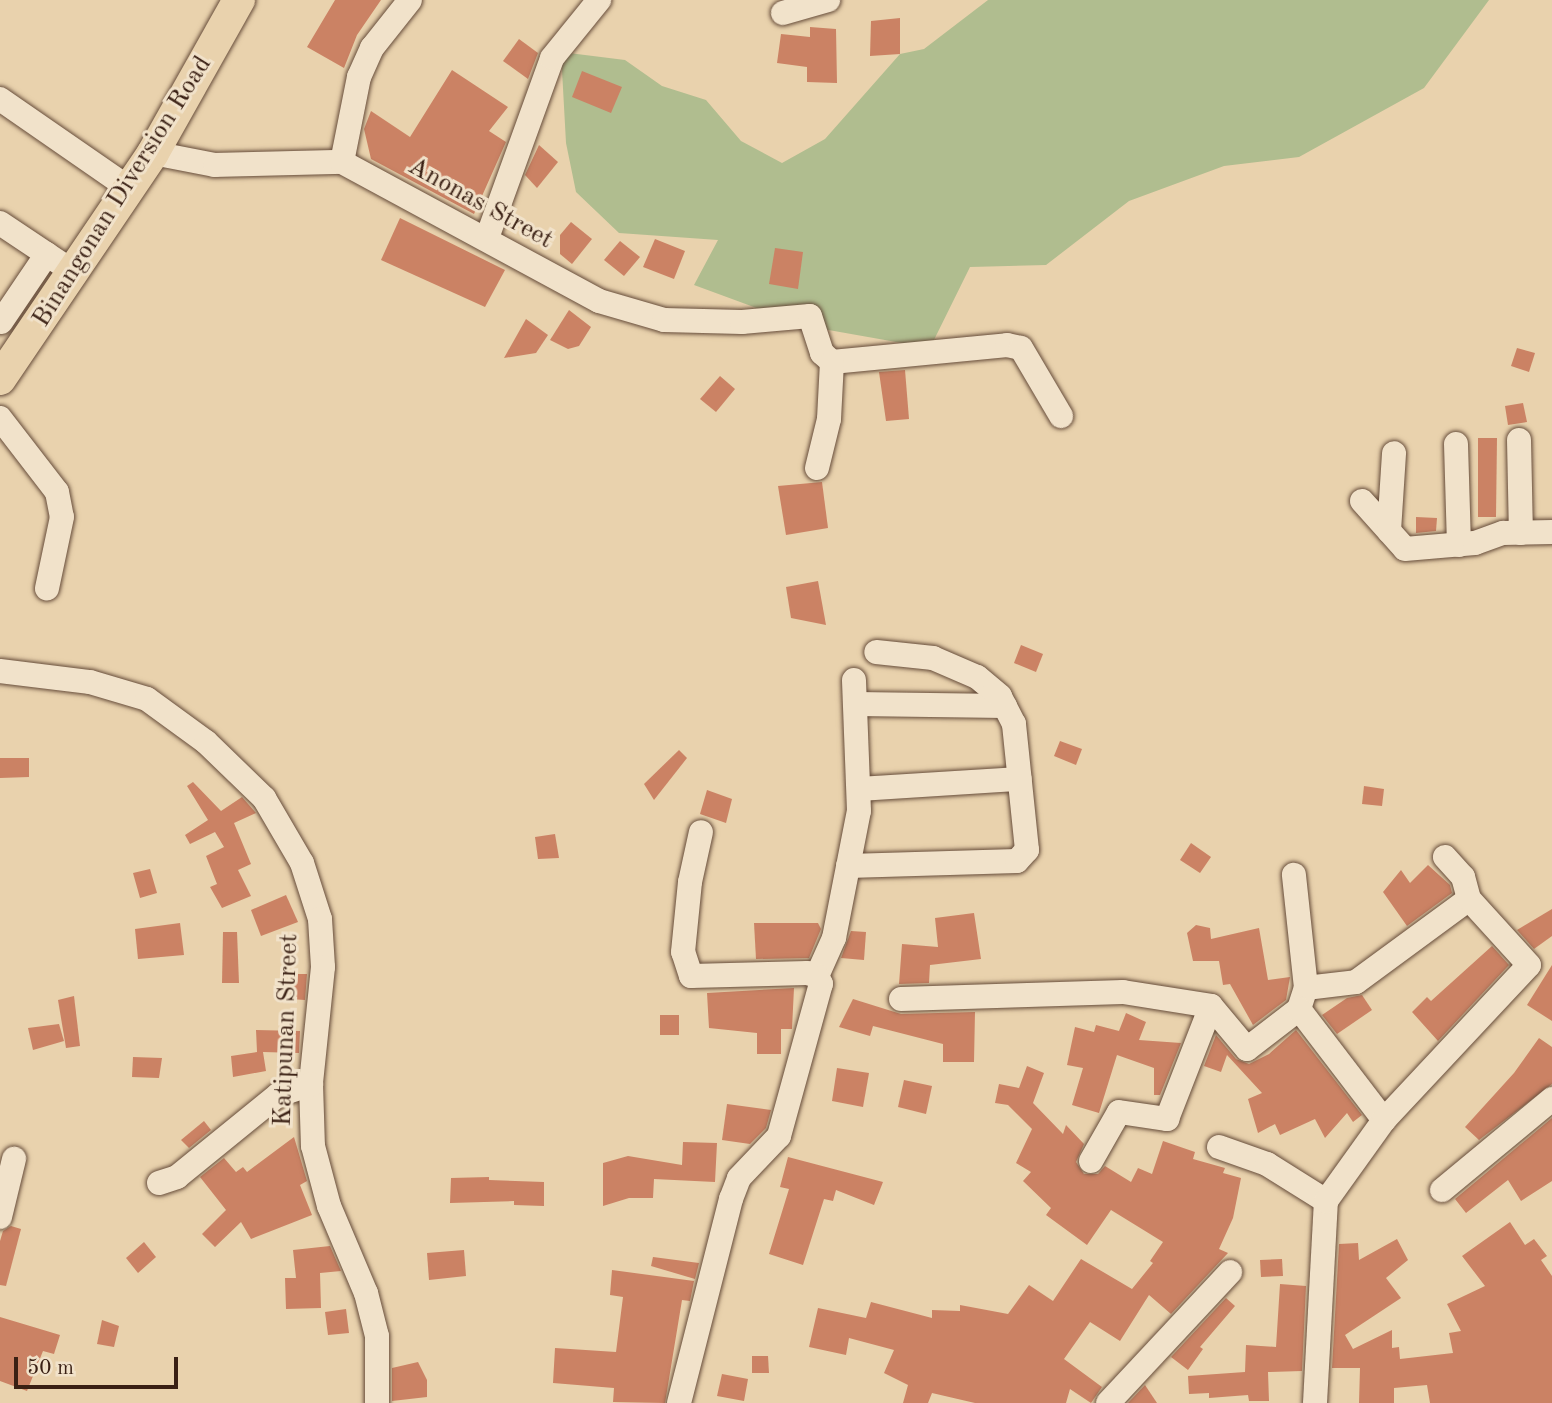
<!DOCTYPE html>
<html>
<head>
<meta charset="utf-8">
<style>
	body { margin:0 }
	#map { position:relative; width:1552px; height:1403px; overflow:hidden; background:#e9d2ad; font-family:"Old Standard TT",serif }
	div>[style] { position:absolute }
	.green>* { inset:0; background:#b0bd8f }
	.building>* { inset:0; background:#cb8264 }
	.roads { filter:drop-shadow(0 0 2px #664c3a) drop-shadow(0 0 2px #664c3a) }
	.minor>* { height:24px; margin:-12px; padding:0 12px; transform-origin:12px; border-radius:12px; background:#f1e2ca }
	.major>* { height:32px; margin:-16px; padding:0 16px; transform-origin:16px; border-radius:16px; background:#e9d2ad }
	span { translate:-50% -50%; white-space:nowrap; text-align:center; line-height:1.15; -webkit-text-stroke:6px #f1e2ca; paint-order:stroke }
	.street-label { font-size:26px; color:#3a2014 }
	.scale { position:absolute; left:14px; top:1357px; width:164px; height:32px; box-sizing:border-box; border:4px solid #3a2014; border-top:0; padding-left:9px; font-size:21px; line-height:24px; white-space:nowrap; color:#3a2014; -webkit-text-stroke:5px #f1e2ca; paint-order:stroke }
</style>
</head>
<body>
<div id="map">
	<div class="green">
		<div style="clip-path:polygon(988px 0,1489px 0,1424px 88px,1299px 157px,1224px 166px,1129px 201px,1046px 265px,970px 267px,930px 348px,806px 326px,694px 285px,718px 240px,619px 233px,576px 192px,566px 143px,561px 52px,625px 60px,662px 86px,706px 100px,741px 141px,782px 163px,825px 139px,900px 54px,924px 49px)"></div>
	</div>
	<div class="building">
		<div style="clip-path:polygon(335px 0,381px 0,357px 35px,344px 68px,307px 47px)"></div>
		<div style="clip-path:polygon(900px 18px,900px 54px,870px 56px,871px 21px)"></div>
		<div style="clip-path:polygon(810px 27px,836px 29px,837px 83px,807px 82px,807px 67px,777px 63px,781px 34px,810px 37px)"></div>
		<div style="clip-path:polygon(519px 39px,538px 53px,528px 79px,503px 61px)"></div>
		<div style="clip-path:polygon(452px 70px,508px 107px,489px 131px,506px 142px,474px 214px,371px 159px,364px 129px,371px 111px,410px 137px)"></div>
		<div style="clip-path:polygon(582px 71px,622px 87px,611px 113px,572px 97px)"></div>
		<div style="clip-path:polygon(539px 145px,558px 162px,537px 188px,525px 175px)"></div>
		<div style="clip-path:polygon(400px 218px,505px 270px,485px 307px,381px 260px)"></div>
		<div style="clip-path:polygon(571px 222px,592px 239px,572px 264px,560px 254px,560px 235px)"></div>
		<div style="clip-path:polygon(655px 239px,685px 251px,674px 279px,643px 267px)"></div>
		<div style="clip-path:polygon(620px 241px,640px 257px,624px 276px,604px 260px)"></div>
		<div style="clip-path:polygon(775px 248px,803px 252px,798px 289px,769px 284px)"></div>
		<div style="clip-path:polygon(569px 310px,591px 327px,579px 346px,568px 349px,550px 340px)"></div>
		<div style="clip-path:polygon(526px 319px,548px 335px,536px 353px,504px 358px)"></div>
		<div style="clip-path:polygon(1517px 348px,1535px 353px,1529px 372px,1511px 366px)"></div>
		<div style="clip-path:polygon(905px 370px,909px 419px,886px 421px,879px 372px)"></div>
		<div style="clip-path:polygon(720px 376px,735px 389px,716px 412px,700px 399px)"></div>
		<div style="clip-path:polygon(1523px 403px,1527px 422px,1508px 425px,1505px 406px)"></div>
		<div style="clip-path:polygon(1478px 438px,1497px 438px,1496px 517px,1478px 517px)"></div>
		<div style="clip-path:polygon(822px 482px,828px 528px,786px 535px,778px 486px)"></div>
		<div style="clip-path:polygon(1416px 517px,1437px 518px,1436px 531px,1416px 533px)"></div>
		<div style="clip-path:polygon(818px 581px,826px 625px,791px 618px,786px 587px)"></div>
		<div style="clip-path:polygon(1021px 645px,1043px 654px,1036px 672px,1014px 663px)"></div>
		<div style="clip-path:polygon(1060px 741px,1082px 749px,1076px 765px,1054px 756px)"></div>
		<div style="clip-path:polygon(679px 750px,687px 758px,654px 800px,644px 784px)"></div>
		<div style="clip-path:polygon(0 758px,29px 758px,29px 777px,0 778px)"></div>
		<div style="clip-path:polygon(193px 782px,221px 811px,242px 797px,256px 813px,234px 823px,251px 864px,238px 870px,251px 896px,222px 908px,210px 887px,217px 884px,206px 856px,224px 847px,215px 832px,190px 844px,185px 835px,208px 820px,187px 786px)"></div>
		<div style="clip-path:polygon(1364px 786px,1384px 789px,1382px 806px,1362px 804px)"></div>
		<div style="clip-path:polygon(707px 790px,732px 799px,726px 823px,700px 814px)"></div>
		<div style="clip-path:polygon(555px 834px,559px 858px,538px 859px,535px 837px)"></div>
		<div style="clip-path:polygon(1191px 843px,1211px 857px,1200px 873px,1180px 860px)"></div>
		<div style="clip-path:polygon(1428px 865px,1450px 885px,1452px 893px,1407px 926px,1383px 892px,1401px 870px,1410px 883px)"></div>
		<div style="clip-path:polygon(150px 869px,157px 893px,140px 898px,133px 873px)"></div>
		<div style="clip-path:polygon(286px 895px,298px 922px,261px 936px,251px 910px)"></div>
		<div style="clip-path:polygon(1552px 909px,1552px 936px,1534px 949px,1517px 930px)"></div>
		<div style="clip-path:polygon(974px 913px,981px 959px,930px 965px,929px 983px,899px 984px,902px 944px,938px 947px,935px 918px)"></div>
		<div style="clip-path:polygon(180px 923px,184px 955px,138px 959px,135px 929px)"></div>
		<div style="clip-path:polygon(754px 923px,818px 923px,821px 929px,809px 958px,756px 959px)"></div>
		<div style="clip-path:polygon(1196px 925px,1210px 928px,1211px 939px,1259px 928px,1268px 980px,1290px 977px,1286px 1000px,1253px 1025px,1230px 984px,1223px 985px,1219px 961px,1193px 961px,1187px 933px)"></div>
		<div style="clip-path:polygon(851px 931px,866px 932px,864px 960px,841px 958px)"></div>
		<div style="clip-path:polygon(223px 932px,237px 932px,239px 983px,222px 983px)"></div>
		<div style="clip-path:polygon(1492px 946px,1509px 965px,1438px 1041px,1412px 1012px,1427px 997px,1431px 1001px)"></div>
		<div style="clip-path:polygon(1552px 965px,1552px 1021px,1527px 1005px)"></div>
		<div style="clip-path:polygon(293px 974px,307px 974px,305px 1000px,289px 999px)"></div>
		<div style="clip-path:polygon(794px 988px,792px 1029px,781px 1029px,781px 1054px,757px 1054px,757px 1033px,709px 1028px,707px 993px)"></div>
		<div style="clip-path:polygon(1362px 995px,1372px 1010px,1337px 1034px,1322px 1015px,1347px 998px)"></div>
		<div style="clip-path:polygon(74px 996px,80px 1046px,66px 1048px,58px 1000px)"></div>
		<div style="clip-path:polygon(853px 999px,901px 1014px,975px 1012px,974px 1062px,943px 1062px,943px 1044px,873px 1026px,870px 1036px,839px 1027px)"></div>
		<div style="clip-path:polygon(1126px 1013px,1146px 1022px,1139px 1040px,1181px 1043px,1160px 1095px,1154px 1095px,1154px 1068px,1117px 1055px,1099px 1113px,1072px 1105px,1083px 1068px,1067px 1065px,1075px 1027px,1094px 1032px,1096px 1025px,1119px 1031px)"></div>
		<div style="clip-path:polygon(660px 1015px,679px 1015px,679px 1035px,660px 1035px)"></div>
		<div style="clip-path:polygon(59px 1024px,64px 1041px,33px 1050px,28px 1028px)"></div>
		<div style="clip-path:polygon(256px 1030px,300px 1031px,299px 1053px,263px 1052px,266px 1071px,233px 1077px,231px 1056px,257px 1052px)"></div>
		<div style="clip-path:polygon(1296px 1030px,1362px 1115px,1353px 1122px,1347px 1113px,1325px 1138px,1315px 1119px,1280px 1135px,1275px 1124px,1258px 1133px,1248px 1099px,1262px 1093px,1227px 1055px,1221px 1072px,1204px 1066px,1216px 1035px,1236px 1059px,1249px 1064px,1269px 1054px)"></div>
		<div style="clip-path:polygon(1539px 1038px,1552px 1047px,1552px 1084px,1479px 1140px,1465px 1127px,1514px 1073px)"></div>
		<div style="clip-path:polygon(133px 1057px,162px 1058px,159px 1078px,132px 1077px)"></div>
		<div style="clip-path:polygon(1027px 1066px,1044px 1073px,1033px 1103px,1063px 1134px,1066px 1125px,1084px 1144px,1076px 1162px,1084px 1174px,1098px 1174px,1105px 1166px,1131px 1182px,1138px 1168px,1152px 1174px,1163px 1141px,1195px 1152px,1193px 1159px,1225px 1168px,1223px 1173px,1241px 1178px,1233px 1218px,1219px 1249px,1228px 1253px,1171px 1314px,1149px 1295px,1120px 1341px,1090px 1322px,1064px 1359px,1102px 1387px,1091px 1403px,1070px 1389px,1066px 1403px,975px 1403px,932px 1393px,928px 1403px,903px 1403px,908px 1385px,884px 1373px,894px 1350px,849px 1338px,846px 1355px,809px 1347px,818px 1308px,866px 1318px,871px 1302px,932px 1318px,932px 1310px,960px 1311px,960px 1305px,1008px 1314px,1029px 1285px,1053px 1301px,1081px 1259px,1132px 1289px,1153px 1263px,1150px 1261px,1163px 1242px,1111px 1210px,1087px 1245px,1046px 1215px,1051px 1208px,1023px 1181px,1031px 1172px,1016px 1163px,1032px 1129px,1008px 1105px,995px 1103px,999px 1084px,1019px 1088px)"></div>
		<div style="clip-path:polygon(837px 1068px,869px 1073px,863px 1107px,832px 1101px)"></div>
		<div style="clip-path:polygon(904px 1080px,932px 1086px,926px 1114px,898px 1107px)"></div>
		<div style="clip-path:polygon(727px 1104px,771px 1110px,766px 1128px,750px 1144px,722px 1140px)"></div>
		<div style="clip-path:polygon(1552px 1118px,1552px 1181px,1521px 1201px,1508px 1180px,1466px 1213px,1455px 1199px)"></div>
		<div style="clip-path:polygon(204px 1121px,211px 1130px,189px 1148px,181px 1140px)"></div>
		<div style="clip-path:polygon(294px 1137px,307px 1181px,300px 1185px,312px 1215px,251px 1239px,241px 1222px,215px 1247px,202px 1234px,226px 1210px,200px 1177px,224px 1158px,236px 1172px,243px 1167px,247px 1172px)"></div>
		<div style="clip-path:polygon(683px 1142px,717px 1143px,715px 1182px,654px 1179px,653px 1198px,629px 1198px,603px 1206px,603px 1163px,628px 1156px,682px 1165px)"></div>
		<div style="clip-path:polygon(788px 1157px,883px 1182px,874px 1205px,836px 1190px,833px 1201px,824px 1199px,803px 1265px,769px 1254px,789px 1189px,780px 1187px)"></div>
		<div style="clip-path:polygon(489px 1177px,489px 1180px,544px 1182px,544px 1206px,514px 1205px,514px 1201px,450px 1203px,451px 1178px)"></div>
		<div style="clip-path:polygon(1510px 1222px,1525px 1245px,1534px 1239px,1547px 1256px,1541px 1260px,1552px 1276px,1552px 1403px,1430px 1403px,1427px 1385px,1394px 1388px,1394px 1403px,1359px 1403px,1360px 1368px,1332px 1368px,1339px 1244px,1358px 1243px,1359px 1260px,1397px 1239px,1408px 1260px,1386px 1278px,1401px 1298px,1345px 1335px,1353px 1349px,1392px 1330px,1392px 1348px,1399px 1347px,1400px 1359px,1453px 1353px,1449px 1333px,1461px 1331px,1447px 1304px,1485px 1286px,1462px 1256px)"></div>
		<div style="clip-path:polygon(11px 1226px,21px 1229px,6px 1286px,0 1285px,0 1241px,3px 1231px)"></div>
		<div style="clip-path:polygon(144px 1242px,156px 1257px,138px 1273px,126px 1258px)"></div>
		<div style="clip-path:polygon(330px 1246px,341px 1271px,320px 1273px,321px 1308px,286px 1309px,285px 1278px,296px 1278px,293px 1250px)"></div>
		<div style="clip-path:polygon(464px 1250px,466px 1276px,429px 1280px,427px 1253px)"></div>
		<div style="clip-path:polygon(653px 1257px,699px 1263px,695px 1279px,651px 1266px)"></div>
		<div style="clip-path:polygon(1282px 1259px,1283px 1276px,1261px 1277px,1260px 1260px)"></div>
		<div style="clip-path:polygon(612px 1270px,694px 1281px,690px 1301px,682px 1300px,665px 1403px,613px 1402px,614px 1388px,553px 1383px,555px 1348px,616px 1352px,623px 1297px,610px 1295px)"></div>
		<div style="clip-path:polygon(1280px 1284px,1306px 1286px,1302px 1371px,1268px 1372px,1269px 1401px,1249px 1401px,1248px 1395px,1209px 1398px,1209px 1393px,1189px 1394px,1188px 1376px,1245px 1372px,1246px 1345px,1276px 1347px)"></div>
		<div style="clip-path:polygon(1226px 1298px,1235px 1306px,1200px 1347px,1203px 1349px,1188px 1370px,1171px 1357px)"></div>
		<div style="clip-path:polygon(346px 1309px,349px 1333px,328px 1335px,325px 1312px)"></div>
		<div style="clip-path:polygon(0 1317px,60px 1335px,54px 1354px,43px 1351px,27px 1391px,0 1381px)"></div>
		<div style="clip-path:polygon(102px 1320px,119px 1326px,114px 1347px,97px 1344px)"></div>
		<div style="clip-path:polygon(752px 1356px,768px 1356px,769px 1373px,752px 1373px)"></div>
		<div style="clip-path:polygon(418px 1362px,427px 1380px,427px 1397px,392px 1401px,392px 1368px)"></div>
		<div style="clip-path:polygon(722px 1374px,748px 1379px,744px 1401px,717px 1396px)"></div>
		<div style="clip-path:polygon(1145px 1385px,1157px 1403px,1128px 1403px)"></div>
	</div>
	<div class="roads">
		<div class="minor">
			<div style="left:783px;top:13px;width:47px;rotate:-16.1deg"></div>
			<div style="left:0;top:99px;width:158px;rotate:34.7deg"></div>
			<div style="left:153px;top:153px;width:63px;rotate:11deg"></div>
			<div style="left:215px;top:165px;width:127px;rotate:-1.4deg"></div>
			<div style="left:342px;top:162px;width:292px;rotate:28.4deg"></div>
			<div style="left:599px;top:301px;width:68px;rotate:16.3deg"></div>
			<div style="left:664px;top:320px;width:78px;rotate:1.5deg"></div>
			<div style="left:742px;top:322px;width:68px;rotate:-5deg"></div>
			<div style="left:810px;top:316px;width:39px;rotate:72deg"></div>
			<div style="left:822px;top:353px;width:13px;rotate:42deg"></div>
			<div style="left:832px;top:362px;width:176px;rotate:-5.5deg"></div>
			<div style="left:1007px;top:345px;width:14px;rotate:12deg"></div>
			<div style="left:1021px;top:348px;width:79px;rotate:59.5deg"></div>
			<div style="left:342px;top:162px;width:87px;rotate:-78.7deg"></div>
			<div style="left:359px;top:77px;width:32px;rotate:-66deg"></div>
			<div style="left:372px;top:48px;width:61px;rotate:-51.6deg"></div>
			<div style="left:0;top:223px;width:90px;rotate:33.7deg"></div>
			<div style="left:487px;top:238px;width:191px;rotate:-70.1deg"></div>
			<div style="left:552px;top:58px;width:75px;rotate:-51deg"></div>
			<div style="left:1px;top:322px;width:82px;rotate:-55.9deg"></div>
			<div style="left:0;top:418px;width:93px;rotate:52.4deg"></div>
			<div style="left:57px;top:492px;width:25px;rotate:79deg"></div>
			<div style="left:62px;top:517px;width:73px;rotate:101.9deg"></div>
			<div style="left:1519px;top:440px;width:93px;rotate:88.8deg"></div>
			<div style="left:1456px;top:444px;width:101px;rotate:88.3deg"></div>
			<div style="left:817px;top:468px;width:50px;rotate:-76.2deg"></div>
			<div style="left:829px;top:419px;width:57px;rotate:-87deg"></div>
			<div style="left:1362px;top:501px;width:64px;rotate:48.1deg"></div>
			<div style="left:1405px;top:549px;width:70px;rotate:-4.9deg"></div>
			<div style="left:1475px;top:543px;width:30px;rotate:-20deg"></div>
			<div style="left:1503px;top:533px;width:49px;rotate:-1.2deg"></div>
			<div style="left:1389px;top:531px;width:78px;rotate:-86.3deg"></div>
			<div style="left:0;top:671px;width:91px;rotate:7deg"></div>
			<div style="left:90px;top:682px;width:59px;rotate:16.6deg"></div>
			<div style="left:147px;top:699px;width:73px;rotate:36.1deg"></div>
			<div style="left:206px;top:742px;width:81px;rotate:44deg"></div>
			<div style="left:264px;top:798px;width:75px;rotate:59.7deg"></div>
			<div style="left:302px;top:863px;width:59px;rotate:72.2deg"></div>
			<div style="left:320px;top:919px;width:48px;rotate:86.4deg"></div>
			<div style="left:323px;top:967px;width:118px;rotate:95.9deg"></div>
			<div style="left:311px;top:1084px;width:62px;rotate:88.2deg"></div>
			<div style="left:313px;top:1146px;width:62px;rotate:75.1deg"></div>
			<div style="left:329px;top:1206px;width:95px;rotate:67deg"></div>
			<div style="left:366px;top:1293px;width:44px;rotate:75.7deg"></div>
			<div style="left:377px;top:1336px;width:67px;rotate:90deg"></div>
			<div style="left:856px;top:704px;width:149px;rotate:0.8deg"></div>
			<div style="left:859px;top:789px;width:161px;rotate:-3.6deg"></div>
			<div style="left:848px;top:866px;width:169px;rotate:-1.7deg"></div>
			<div style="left:1017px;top:861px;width:15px;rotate:-48deg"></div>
			<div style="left:1027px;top:850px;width:127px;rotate:-95.9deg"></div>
			<div style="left:1014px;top:724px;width:31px;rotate:-117deg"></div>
			<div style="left:1000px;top:696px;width:30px;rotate:-140deg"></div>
			<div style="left:977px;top:677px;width:48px;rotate:-156.6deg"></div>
			<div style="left:933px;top:658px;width:57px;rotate:-174deg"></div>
			<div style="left:817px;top:976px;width:42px;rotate:-65.9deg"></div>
			<div style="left:834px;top:938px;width:129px;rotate:-78.9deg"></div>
			<div style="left:859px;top:811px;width:131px;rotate:-92.2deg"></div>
			<div style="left:1306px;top:988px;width:50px;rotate:-6.8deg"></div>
			<div style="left:1356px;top:982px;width:140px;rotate:-36.3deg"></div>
			<div style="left:901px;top:999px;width:222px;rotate:-1.8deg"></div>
			<div style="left:1123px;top:992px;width:89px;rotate:9deg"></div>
			<div style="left:1211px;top:1006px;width:56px;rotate:50.1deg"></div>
			<div style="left:1247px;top:1049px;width:66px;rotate:-37.6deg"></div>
			<div style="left:1299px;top:1009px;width:22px;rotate:-72deg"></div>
			<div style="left:1306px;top:988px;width:114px;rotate:-96.1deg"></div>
			<div style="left:1299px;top:1009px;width:140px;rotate:52.6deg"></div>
			<div style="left:1219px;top:1147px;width:51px;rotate:19.5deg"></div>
			<div style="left:1267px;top:1164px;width:70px;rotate:32.1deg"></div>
			<div style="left:1091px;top:1161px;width:56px;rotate:-60.3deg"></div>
			<div style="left:1119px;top:1112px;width:49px;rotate:8.3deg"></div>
			<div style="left:1167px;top:1119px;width:121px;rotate:-68.7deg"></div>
			<div style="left:159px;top:1183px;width:19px;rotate:-18deg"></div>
			<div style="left:177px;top:1177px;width:130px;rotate:-39.1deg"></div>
			<div style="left:278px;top:1095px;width:35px;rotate:-18deg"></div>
			<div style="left:1442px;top:1190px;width:143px;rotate:-39.6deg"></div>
			<div style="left:0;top:1217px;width:60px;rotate:-76.4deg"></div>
			<div style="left:679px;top:1403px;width:211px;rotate:-75.7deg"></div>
			<div style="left:731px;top:1199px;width:22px;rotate:-69deg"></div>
			<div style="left:739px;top:1178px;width:58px;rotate:-46.4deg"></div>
			<div style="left:779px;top:1136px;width:158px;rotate:-74.6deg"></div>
			<div style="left:821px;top:984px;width:9px;rotate:-117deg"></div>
			<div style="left:817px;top:976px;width:10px;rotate:-163deg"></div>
			<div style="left:807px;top:973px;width:116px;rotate:178.5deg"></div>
			<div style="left:691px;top:976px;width:25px;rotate:-108deg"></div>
			<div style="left:683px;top:952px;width:70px;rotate:-84.3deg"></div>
			<div style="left:690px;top:882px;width:51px;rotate:-77.6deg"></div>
			<div style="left:1108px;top:1403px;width:179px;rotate:-47deg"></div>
			<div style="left:1315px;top:1403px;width:202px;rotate:-86.9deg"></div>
			<div style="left:1326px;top:1201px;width:100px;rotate:-54.4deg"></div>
			<div style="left:1384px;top:1120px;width:212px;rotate:-46.9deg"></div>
			<div style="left:1529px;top:965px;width:89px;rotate:-132.3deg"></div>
			<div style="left:1469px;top:899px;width:23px;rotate:-105deg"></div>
			<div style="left:1463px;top:877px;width:27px;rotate:-132deg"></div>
		</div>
		<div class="major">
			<div style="left:0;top:379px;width:273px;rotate:-55.9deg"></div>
			<div style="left:153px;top:153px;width:176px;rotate:-60.7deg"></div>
		</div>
	</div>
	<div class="street-label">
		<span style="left:123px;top:192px;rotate:-58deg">Binangonan Diversion Road</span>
		<span style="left:480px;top:204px;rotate:29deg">Anonas Street</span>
		<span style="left:287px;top:1030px;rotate:-88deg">Katipunan Street</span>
	</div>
	<div class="scale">50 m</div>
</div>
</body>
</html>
